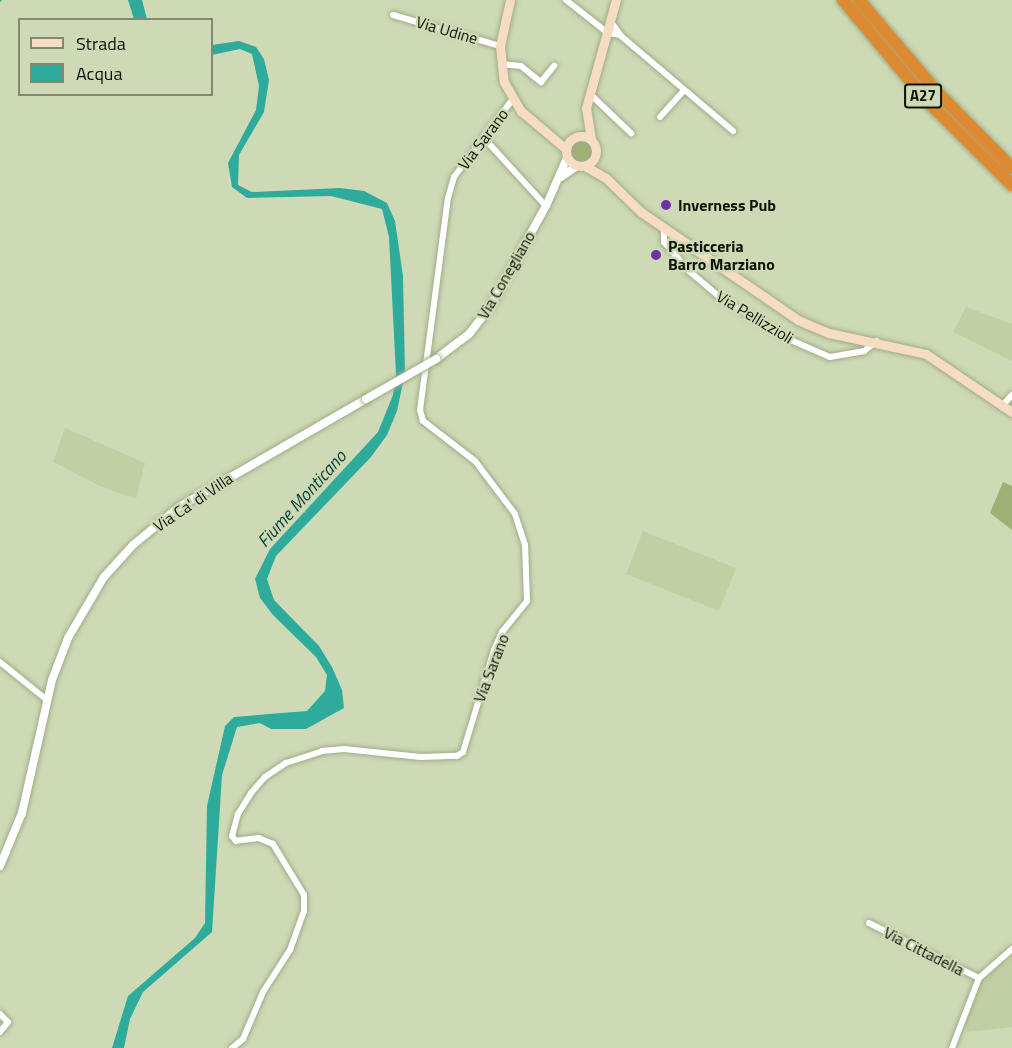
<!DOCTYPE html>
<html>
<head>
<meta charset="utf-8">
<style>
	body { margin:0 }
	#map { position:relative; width:1012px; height:1048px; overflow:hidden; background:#cddab5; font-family:"Titillium Web",sans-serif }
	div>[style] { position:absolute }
	.built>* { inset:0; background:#c1d0a4 }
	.green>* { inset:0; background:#9eb174 }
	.round { border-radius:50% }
	.water>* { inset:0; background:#2fab9c }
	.stream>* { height:1.5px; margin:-0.75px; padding:0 0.75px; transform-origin:0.75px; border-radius:0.75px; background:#2fab9c }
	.roads { filter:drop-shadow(0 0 2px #a0ac89) drop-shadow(0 0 2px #a0ac89) }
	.minor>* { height:6px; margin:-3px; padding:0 3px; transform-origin:3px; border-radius:3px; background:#fff }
	.tertiary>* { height:8px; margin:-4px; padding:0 4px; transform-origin:4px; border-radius:4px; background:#fff }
	.secondary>* { height:9px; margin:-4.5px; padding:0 4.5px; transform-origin:4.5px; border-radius:4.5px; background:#f5dcc2 }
	.secondary>.ring { margin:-4.5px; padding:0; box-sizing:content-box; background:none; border:9px solid #f5dcc2; border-radius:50% }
	.motorway>* { height:12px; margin:-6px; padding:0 6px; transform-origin:6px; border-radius:6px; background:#dd8b33 }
	.bridges { filter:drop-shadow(0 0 2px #a0ac89) drop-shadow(0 0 2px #a0ac89) }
	.tertiary-bridge>* { height:8px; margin:-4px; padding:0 4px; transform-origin:4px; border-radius:4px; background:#fff }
	.dots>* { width:16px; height:16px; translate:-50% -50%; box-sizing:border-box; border:3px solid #cddab5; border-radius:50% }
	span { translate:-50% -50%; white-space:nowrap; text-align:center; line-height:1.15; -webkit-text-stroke:5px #cddab5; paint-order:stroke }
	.shield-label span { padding:2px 4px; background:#cddab5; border:2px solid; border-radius:4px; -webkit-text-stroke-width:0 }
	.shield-label { font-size:15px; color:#0e1206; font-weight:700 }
	.street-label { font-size:16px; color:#0e1206 }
	.poi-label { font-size:16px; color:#0e1206; font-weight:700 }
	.left { translate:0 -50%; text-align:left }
	.water-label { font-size:18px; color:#0d423c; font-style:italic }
	.legend { position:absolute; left:18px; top:18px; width:195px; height:78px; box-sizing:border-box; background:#cddab5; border:2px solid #818a6f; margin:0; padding:8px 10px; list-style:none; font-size:18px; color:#0e1206 }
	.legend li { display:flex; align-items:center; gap:12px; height:30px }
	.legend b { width:30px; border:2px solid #818a6f }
</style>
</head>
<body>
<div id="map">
	<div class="built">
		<div style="clip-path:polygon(966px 307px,1012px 324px,1012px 361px,953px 332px)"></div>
		<div style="clip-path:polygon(65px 428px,145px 463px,136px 499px,100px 486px,53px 462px)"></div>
		<div style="clip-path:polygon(643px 531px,736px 568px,719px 611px,626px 574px)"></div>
		<div style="clip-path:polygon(1012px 954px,1012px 1027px,967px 1032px,965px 1023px,980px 984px,1000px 962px,1008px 963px)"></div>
	</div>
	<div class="green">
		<div class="round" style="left:568px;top:139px;width:24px;height:24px"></div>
		<div style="clip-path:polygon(1003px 482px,1012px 486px,1012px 530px,990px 513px)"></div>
	</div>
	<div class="water">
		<div style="clip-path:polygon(128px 0,142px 0,147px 19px,134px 19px)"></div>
		<div style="clip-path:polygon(239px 41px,256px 47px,264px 59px,269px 80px,264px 112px,239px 155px,238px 185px,252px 192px,340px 188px,364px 191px,387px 203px,395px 221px,403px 276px,405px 373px,397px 411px,387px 435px,371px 457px,276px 556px,267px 579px,274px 600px,319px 646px,332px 667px,342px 690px,344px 708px,306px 729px,271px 729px,260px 723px,237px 727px,222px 775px,212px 932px,143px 992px,130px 1019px,124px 1048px,112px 1048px,128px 996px,195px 938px,205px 923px,207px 806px,225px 726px,234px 717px,307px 711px,325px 691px,327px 675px,316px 657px,273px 615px,260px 598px,255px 579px,270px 549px,378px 432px,393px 395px,396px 374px,389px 237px,382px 209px,331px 196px,247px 198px,232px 187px,228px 163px,256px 110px,259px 86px,252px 54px,240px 49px,212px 55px,212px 45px)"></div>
	</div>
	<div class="stream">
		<div style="left:0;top:1px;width:1px;rotate:-45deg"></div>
	</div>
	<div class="roads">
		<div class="minor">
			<div style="left:566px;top:0;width:53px;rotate:38.2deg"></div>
			<div style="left:608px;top:33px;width:12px;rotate:9deg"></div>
			<div style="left:393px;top:15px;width:111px;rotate:16.2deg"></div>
			<div style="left:611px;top:22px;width:17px;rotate:54deg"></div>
			<div style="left:621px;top:36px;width:147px;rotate:40.3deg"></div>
			<div style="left:501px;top:64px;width:20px;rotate:6deg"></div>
			<div style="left:521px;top:66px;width:26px;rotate:39deg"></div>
			<div style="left:541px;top:82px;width:21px;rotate:-51deg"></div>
			<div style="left:590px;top:94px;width:57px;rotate:43.6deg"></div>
			<div style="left:660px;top:117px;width:36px;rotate:-48deg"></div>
			<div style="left:483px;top:137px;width:93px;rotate:47.6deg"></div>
			<div style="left:664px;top:227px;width:15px;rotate:90deg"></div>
			<div style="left:664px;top:242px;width:38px;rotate:49deg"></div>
			<div style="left:689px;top:271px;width:43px;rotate:40.3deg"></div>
			<div style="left:722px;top:299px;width:82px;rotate:30.6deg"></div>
			<div style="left:793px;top:341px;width:40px;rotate:23.4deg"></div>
			<div style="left:830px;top:357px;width:35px;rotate:-10deg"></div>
			<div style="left:864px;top:351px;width:16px;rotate:-38deg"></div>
			<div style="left:1002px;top:406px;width:15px;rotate:-48deg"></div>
			<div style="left:0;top:662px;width:60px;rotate:39deg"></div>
			<div style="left:869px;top:923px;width:123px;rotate:26.6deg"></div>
			<div style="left:0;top:1014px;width:11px;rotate:45deg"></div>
			<div style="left:8px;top:1022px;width:13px;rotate:129deg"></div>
			<div style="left:232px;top:1048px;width:14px;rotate:-39deg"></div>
			<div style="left:243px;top:1039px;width:51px;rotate:-66.9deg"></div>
			<div style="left:263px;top:992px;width:50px;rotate:-57.3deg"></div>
			<div style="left:290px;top:950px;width:41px;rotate:-70.3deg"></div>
			<div style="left:304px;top:911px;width:16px;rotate:-90deg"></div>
			<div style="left:304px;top:895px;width:60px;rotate:-121.3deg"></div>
			<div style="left:273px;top:844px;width:15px;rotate:-157deg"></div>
			<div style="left:259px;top:838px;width:23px;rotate:173deg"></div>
			<div style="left:236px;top:841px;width:6px;rotate:-129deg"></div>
			<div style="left:232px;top:836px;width:23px;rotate:-75deg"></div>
			<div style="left:238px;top:814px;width:25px;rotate:-58deg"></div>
			<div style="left:251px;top:793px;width:21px;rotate:-49deg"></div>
			<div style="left:265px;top:777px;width:25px;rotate:-34deg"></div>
			<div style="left:286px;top:763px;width:38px;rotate:-18deg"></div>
			<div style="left:322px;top:751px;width:22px;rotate:-5deg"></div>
			<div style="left:344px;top:749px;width:77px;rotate:5.9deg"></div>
			<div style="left:421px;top:757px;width:36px;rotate:-2deg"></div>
			<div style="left:457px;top:756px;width:7px;rotate:-34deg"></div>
			<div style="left:463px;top:752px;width:107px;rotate:-73.1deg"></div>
			<div style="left:494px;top:650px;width:20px;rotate:-66deg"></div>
			<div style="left:502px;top:632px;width:40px;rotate:-51deg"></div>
			<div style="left:527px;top:601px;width:56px;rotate:-92deg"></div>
			<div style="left:525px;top:545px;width:33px;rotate:-108deg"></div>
			<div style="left:515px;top:514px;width:66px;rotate:-127deg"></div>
			<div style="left:475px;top:461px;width:66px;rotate:-142.4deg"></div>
			<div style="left:423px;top:421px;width:11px;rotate:-105deg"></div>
			<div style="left:420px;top:410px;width:214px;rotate:-82.5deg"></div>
			<div style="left:448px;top:198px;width:22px;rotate:-74deg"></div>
			<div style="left:454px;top:177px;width:96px;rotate:-53deg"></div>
			<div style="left:952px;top:1048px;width:75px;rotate:-68.9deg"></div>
			<div style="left:979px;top:978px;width:44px;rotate:-41.3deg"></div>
		</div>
		<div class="tertiary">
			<div style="left:561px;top:177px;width:19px;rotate:-35deg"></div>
			<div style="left:436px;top:359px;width:41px;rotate:-37.1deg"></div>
			<div style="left:469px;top:334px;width:31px;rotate:-52deg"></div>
			<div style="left:488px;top:310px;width:119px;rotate:-60.9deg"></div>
			<div style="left:546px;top:206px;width:52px;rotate:-66.4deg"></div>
			<div style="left:0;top:866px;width:57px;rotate:-67.5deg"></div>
			<div style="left:22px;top:813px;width:136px;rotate:-77.3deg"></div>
			<div style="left:52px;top:680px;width:45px;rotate:-69.1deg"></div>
			<div style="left:68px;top:638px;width:71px;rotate:-59.5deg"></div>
			<div style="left:104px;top:577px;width:43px;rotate:-47.8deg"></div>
			<div style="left:133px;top:545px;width:60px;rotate:-39.6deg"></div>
			<div style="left:179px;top:507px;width:216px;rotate:-30deg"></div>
		</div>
		<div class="secondary">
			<div style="left:510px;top:0;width:47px;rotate:102.3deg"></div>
			<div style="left:500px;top:46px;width:36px;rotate:84deg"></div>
			<div style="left:504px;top:82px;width:34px;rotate:60deg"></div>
			<div style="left:521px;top:111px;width:59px;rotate:40.2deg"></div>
			<div class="ring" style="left:566px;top:136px;width:21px;height:21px"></div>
			<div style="left:591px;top:139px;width:31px;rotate:-99deg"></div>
			<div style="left:586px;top:108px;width:112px;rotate:-74.5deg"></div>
			<div style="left:585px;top:166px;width:24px;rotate:30deg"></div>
			<div style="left:606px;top:178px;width:49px;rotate:44.2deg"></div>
			<div style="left:641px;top:212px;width:191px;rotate:34.5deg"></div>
			<div style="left:798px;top:320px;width:34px;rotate:23deg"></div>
			<div style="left:829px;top:333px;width:99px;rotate:12.2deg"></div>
			<div style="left:926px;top:354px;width:104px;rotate:34deg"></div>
		</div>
		<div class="motorway">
			<div style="left:843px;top:0;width:133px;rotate:50.2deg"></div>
			<div style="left:928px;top:102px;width:118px;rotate:44.7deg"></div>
			<div style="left:859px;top:0;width:122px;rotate:49.7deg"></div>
			<div style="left:938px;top:93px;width:105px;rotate:45.4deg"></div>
		</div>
	</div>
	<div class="bridges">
		<div class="tertiary-bridge">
			<div style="left:366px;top:399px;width:81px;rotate:-29.7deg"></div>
		</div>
	</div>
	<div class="dots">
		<div style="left:666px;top:205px;background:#6d32a8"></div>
		<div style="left:656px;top:255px;background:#6d32a8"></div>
	</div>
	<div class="shield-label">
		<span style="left:923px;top:96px">A27</span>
	</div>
	<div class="street-label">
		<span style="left:447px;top:30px;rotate:16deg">Via Udine</span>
		<span style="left:483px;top:139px;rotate:-53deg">Via Sarano</span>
		<span style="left:506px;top:275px;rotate:-60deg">Via Conegliano</span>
		<span style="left:755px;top:317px;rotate:31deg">Via Pellizzioli</span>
		<span style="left:193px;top:502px;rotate:-34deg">Via Ca' di Villa</span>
		<span style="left:491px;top:668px;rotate:-69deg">Via Sarano</span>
		<span style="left:924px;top:951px;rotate:27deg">Via Cittadella</span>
	</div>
	<div class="poi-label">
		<span class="left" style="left:678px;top:205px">Inverness Pub</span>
		<span class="left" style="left:668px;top:255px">Pasticceria<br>Barro Marziano</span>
	</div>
	<div class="water-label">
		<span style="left:302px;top:499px;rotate:-48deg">Fiume Monticano</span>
	</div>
	<ul class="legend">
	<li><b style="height:8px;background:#f5dcc2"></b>Strada</li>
	<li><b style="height:16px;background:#2fab9c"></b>Acqua</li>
	</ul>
</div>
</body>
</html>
